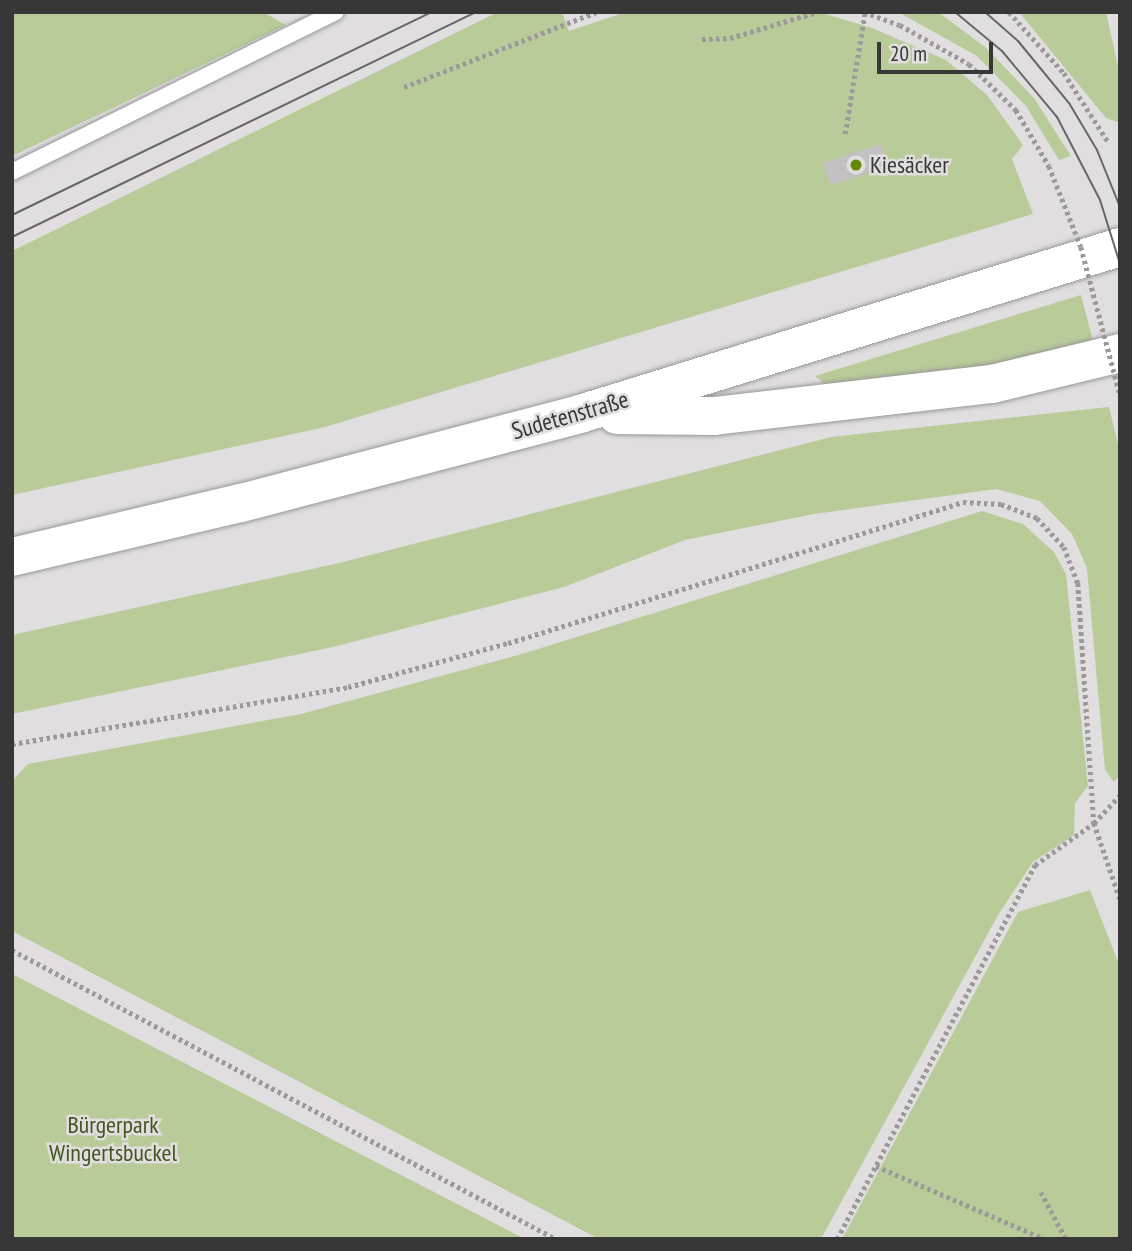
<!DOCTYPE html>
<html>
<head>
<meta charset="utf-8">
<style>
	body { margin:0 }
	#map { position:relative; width:1132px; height:1251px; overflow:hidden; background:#e1dee0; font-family:"PT Sans Narrow",sans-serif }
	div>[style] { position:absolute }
	.green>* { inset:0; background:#b8cb99 }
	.building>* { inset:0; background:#c4c1c3 }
	.path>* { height:4.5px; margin-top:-2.25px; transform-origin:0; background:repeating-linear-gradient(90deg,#9b999a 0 3.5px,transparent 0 7px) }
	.roads { filter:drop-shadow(0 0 2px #999799) drop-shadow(0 0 2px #999799) }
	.service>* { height:16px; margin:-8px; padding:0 8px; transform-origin:8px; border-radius:8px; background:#fff }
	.secondary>* { height:38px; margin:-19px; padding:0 19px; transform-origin:19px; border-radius:19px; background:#fff }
	.tram>* { height:2px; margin:-1px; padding:0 1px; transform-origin:1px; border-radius:1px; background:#686667 }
	.path-bridge>* { height:4.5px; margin-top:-2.25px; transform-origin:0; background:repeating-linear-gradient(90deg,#9b999a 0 3.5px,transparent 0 7px) }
	.dots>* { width:19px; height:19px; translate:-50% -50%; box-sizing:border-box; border:4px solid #e1dee0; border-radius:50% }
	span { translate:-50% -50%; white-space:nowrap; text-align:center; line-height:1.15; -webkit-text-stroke:5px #e1dee0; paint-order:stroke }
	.poi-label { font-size:24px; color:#383737 }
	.left { translate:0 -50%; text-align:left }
	.street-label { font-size:24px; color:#383737 }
	.park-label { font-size:24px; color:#42551d }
	.frame { position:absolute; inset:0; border:14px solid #383737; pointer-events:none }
	.scale { position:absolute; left:877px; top:42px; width:116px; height:32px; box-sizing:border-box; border:4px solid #383737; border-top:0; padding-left:9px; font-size:21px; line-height:24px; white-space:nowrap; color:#383737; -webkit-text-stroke:5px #e1dee0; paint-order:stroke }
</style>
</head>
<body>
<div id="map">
	<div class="green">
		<div style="clip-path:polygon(12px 12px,263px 12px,286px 25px,12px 156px)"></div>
		<div style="clip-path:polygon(498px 12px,562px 12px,569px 31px,626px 12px,819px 12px,872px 28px,946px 60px,987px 95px,1023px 145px,1012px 159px,1033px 214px,325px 427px,12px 495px,12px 251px)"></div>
		<div style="clip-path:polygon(898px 12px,938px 12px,985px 47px,1034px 98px,1071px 156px,1059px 160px,1026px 106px,977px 56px)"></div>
		<div style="clip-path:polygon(1019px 12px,1106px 12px,1120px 76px,1120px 123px,1106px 118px)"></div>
		<div style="clip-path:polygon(1081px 295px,1093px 341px,992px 368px,826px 385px,815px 376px)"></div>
		<div style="clip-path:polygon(1109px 407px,1120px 452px,1120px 775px,1114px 782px,1105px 770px,1087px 568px,1072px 534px,1040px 501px,996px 489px,814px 514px,685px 540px,564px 587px,333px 647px,12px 714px,12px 635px,339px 563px,831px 437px)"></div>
		<div style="clip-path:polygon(982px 511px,1023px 524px,1054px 552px,1066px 574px,1088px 786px,1075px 803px,1074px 835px,1033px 862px,998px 915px,821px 1239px,599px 1239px,12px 931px,12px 781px,28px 764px,301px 714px,522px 654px)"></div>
		<div style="clip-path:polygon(1090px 890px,1120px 967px,1120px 1239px,842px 1239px,1018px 912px)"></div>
		<div style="clip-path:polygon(12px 974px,525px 1239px,12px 1239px)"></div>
	</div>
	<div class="building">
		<div style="clip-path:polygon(881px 144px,888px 167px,831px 185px,823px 163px)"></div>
	</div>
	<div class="path">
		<div style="left:864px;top:12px;width:38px;rotate:20deg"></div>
		<div style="left:900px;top:25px;width:79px;rotate:29.5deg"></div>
		<div style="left:969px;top:64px;width:66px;rotate:44.4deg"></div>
		<div style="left:1016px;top:110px;width:65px;rotate:59.5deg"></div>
		<div style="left:1009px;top:12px;width:82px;rotate:48deg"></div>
		<div style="left:1064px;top:73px;width:83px;rotate:57.3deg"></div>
		<div style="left:702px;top:39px;width:28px;rotate:-2deg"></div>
		<div style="left:730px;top:38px;width:91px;rotate:-16.6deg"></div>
		<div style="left:404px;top:87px;width:206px;rotate:-21.3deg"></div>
		<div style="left:845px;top:134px;width:124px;rotate:-80.7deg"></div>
		<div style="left:12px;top:744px;width:341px;rotate:-9.6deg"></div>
		<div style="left:348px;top:687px;width:166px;rotate:-15.4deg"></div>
		<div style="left:508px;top:643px;width:476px;rotate:-17.2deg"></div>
		<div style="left:963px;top:502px;width:38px;rotate:3deg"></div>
		<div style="left:1001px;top:504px;width:39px;rotate:21deg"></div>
		<div style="left:1037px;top:518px;width:40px;rotate:47deg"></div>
		<div style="left:1064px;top:547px;width:39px;rotate:69deg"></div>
		<div style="left:1078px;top:583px;width:241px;rotate:86.2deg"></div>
		<div style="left:1094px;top:823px;width:80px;rotate:71.1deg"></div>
		<div style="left:12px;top:950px;width:616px;rotate:27.98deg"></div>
		<div style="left:876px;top:1166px;width:184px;rotate:23.4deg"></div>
		<div style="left:1041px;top:1192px;width:53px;rotate:62deg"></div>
		<div style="left:837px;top:1239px;width:423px;rotate:-62.1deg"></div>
		<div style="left:1035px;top:865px;width:72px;rotate:-35.4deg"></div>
		<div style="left:1094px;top:823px;width:38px;rotate:-47deg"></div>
	</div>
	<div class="roads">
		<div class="service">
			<div style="left:12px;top:172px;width:361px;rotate:-26.3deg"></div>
		</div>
		<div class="secondary">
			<div style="left:617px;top:415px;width:97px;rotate:0.6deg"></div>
			<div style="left:714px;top:416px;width:280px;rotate:-6.6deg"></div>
			<div style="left:992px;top:384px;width:132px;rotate:-13.6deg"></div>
			<div style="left:12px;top:557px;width:235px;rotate:-13.3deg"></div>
			<div style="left:241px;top:503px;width:350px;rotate:-14.7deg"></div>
			<div style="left:580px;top:414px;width:565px;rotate:-17.18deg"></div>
		</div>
	</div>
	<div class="tram">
		<div style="left:955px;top:12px;width:61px;rotate:39.7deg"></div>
		<div style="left:1002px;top:51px;width:86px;rotate:50.2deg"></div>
		<div style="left:1057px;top:117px;width:93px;rotate:62.6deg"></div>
		<div style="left:1100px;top:200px;width:67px;rotate:72.6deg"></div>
		<div style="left:985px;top:12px;width:44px;rotate:41.3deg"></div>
		<div style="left:1018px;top:41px;width:80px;rotate:50.6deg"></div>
		<div style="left:1069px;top:103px;width:55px;rotate:59.2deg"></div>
		<div style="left:1097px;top:150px;width:61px;rotate:68deg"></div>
		<div style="left:12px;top:215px;width:466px;rotate:-25.8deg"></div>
		<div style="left:12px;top:237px;width:516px;rotate:-25.87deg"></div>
	</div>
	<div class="path-bridge">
		<div style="left:1049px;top:166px;width:87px;rotate:68.4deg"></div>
		<div style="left:1081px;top:247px;width:153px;rotate:75.2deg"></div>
	</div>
	<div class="dots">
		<div style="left:856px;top:165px;background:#668704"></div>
	</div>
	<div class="poi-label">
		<span class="left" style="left:870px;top:165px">Kiesäcker</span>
	</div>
	<div class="street-label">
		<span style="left:570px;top:415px;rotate:-16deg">Sudetenstraße</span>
	</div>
	<div class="park-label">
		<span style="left:113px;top:1139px">Bürgerpark<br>Wingertsbuckel</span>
	</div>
	<div class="frame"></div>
	<div class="scale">20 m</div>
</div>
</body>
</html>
